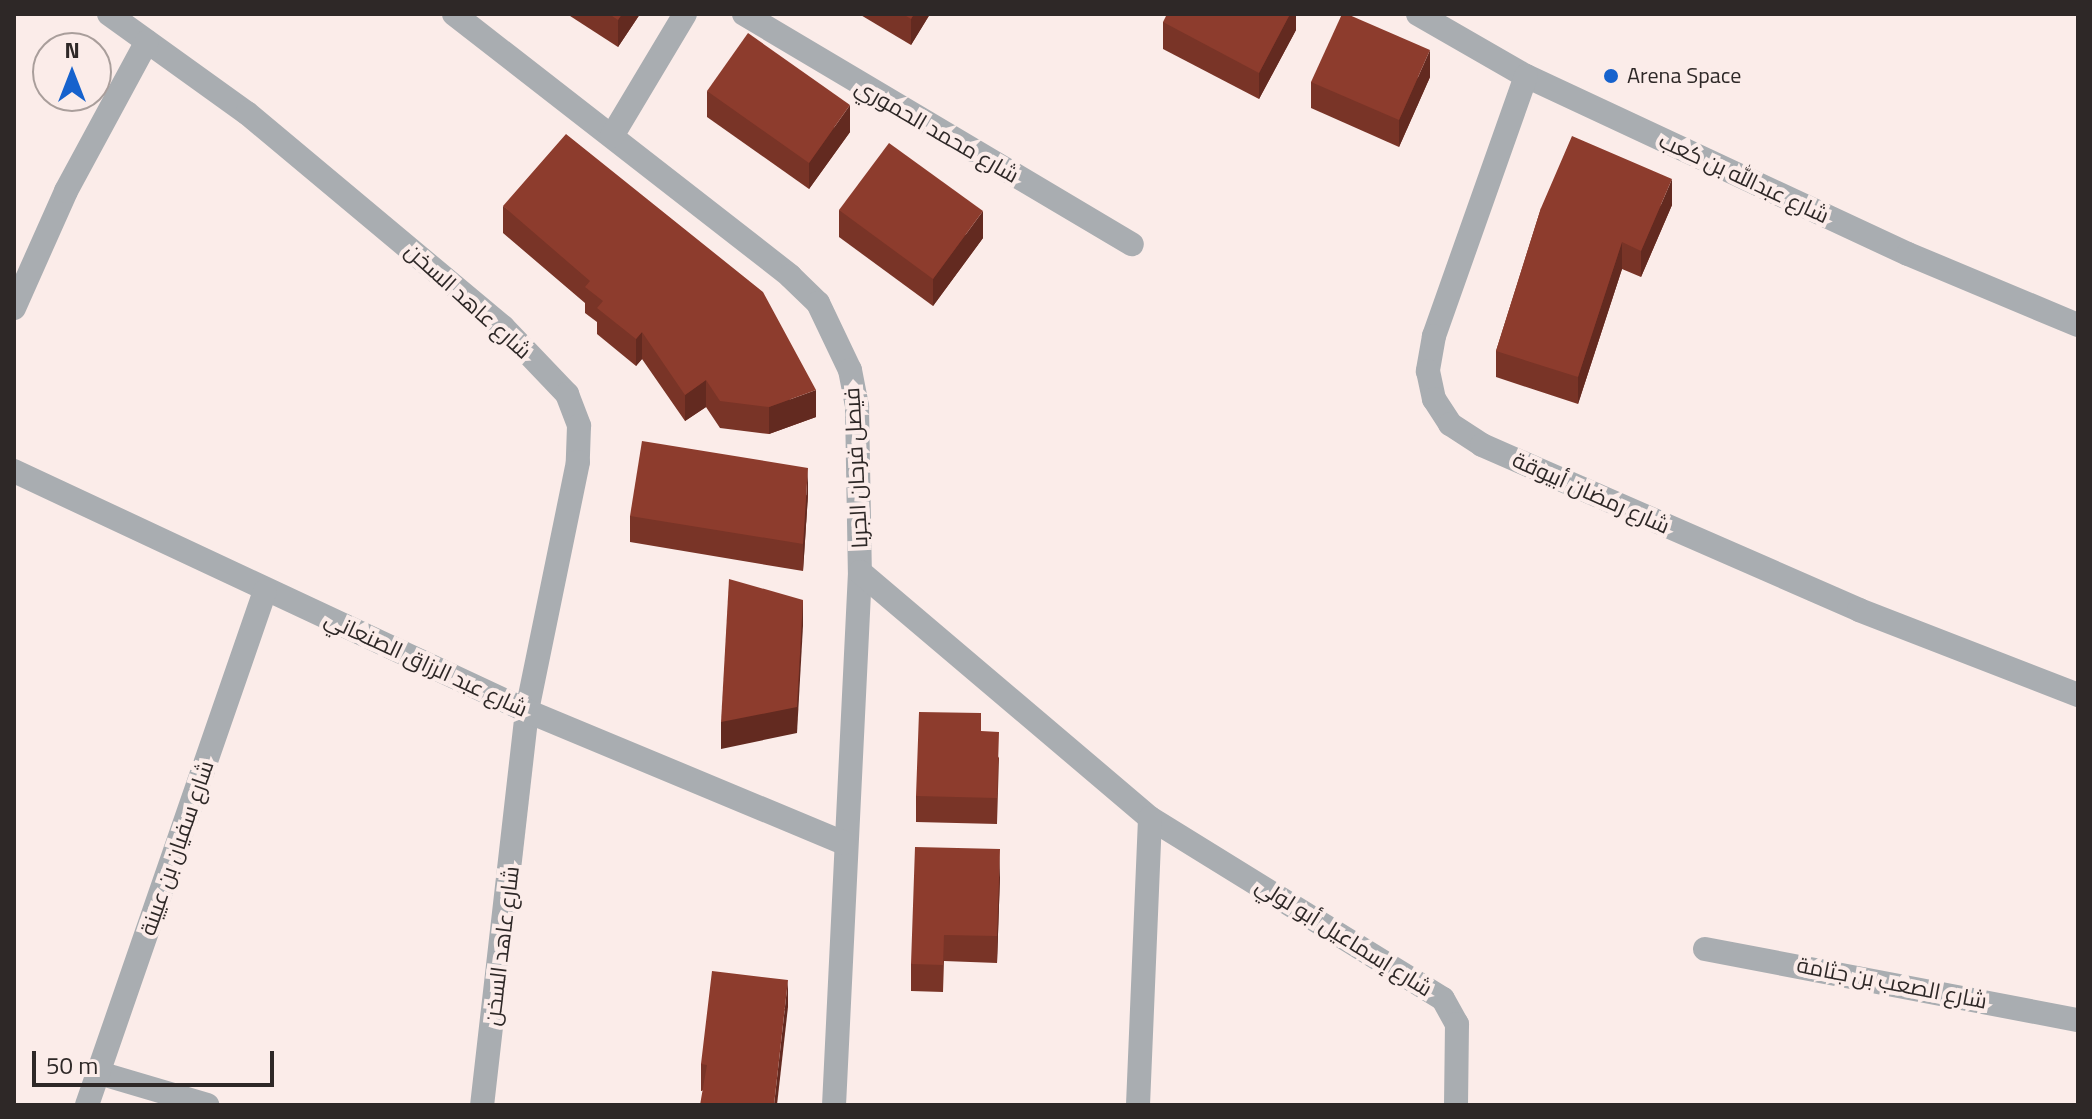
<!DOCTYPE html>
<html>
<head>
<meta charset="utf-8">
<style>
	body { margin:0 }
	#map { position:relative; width:2092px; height:1119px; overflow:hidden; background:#fbece9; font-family:"Titillium Web",Cairo,sans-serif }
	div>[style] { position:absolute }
	.street>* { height:24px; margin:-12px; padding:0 12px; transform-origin:12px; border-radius:12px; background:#a9adb1 }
	.wall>* { inset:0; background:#793427 }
	.shaded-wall>* { inset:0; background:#632a20 }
	.building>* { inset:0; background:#8d3c2d }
	.dots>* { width:22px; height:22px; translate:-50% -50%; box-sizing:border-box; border:4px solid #fbece9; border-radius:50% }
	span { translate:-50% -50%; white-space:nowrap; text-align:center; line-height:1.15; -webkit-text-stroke:8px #fbece9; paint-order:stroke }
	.poi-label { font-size:22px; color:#2e2827 }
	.left { translate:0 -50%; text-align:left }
	.street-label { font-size:22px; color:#2e2827 }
	.frame { position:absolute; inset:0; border:16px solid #2e2827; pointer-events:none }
	.north { position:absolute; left:32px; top:32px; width:80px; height:80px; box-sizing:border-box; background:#fbece9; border:2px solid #a99e9b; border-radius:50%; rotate:0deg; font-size:22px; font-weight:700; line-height:32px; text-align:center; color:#2e2827 }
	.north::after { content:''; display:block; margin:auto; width:28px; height:36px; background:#1662cd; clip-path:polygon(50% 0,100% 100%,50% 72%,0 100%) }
	.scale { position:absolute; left:32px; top:1051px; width:242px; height:36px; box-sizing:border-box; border:4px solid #2e2827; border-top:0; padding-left:10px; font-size:24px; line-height:28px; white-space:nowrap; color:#2e2827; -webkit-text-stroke:6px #fbece9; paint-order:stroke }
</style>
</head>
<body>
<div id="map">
	<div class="street">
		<div style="left:109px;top:14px;width:170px;rotate:35.7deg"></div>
		<div style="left:247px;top:113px;width:334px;rotate:39.9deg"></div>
		<div style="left:503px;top:327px;width:93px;rotate:46.3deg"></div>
		<div style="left:567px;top:394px;width:34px;rotate:69deg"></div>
		<div style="left:579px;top:426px;width:36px;rotate:92deg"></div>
		<div style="left:578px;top:462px;width:254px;rotate:101.6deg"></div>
		<div style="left:527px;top:711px;width:397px;rotate:96.5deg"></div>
		<div style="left:454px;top:14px;width:426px;rotate:37.9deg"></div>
		<div style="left:790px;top:276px;width:39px;rotate:44deg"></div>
		<div style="left:818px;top:303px;width:74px;rotate:64.5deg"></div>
		<div style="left:850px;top:370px;width:38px;rotate:79deg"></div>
		<div style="left:857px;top:407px;width:165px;rotate:89deg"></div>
		<div style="left:860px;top:572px;width:534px;rotate:92.79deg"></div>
		<div style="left:744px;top:14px;width:451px;rotate:30.7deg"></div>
		<div style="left:1418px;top:14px;width:125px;rotate:29.9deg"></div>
		<div style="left:1526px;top:76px;width:421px;rotate:25deg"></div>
		<div style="left:1908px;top:254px;width:184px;rotate:22.7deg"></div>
		<div style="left:1526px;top:76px;width:276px;rotate:109.5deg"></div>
		<div style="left:1434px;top:336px;width:36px;rotate:100deg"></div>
		<div style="left:1428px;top:371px;width:29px;rotate:78deg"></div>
		<div style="left:1434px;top:399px;width:30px;rotate:57deg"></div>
		<div style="left:1450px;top:424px;width:38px;rotate:33deg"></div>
		<div style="left:1482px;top:445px;width:412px;rotate:23.6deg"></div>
		<div style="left:1859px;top:610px;width:235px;rotate:21.2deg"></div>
		<div style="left:612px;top:136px;width:142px;rotate:-59.1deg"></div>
		<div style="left:14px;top:308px;width:128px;rotate:-66deg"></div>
		<div style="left:66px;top:191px;width:170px;rotate:-61.6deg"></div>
		<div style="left:14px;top:471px;width:566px;rotate:25.07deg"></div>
		<div style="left:527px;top:711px;width:343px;rotate:22.6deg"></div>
		<div style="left:860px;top:572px;width:380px;rotate:40.3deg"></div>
		<div style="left:1150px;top:818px;width:344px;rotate:31.7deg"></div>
		<div style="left:1443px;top:999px;width:29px;rotate:61deg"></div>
		<div style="left:1457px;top:1024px;width:81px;rotate:90.7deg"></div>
		<div style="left:1705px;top:949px;width:380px;rotate:10.8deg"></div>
		<div style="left:99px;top:1073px;width:113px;rotate:16.5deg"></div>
		<div style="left:87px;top:1105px;width:544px;rotate:-70.9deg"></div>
		<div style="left:1138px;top:1105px;width:287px;rotate:-87.6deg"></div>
	</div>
	<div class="wall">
		<div style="clip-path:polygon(567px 14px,640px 14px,618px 47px)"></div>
		<div style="clip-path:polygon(859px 14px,930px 14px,911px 45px)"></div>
		<div style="clip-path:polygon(1296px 14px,1296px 30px,1259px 99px,1163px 49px,1163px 22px)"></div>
		<div style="clip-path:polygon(1430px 77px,1399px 147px,1311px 108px,1311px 82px)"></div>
		<div style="clip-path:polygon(707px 91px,850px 132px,809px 189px,707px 117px)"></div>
		<div style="clip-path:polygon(1672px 205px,1641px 277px,1622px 269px,1578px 404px,1496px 377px,1496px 351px,1541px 208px)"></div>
		<div style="clip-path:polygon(503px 206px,816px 417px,769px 434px,720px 428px,706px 407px,685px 421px,642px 359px,636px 366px,597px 334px,597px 322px,585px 313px,585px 303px,503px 233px)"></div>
		<div style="clip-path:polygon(839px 210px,983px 238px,933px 306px,839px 237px)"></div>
		<div style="clip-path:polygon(808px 495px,803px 571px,630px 542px,630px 516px)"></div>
		<div style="clip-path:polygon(981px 731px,999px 758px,997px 824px,916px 822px,916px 796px)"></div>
		<div style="clip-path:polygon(1000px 876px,997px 963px,944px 961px,943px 992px,911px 991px,911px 964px)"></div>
		<div style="clip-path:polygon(788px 1007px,702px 1091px,701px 1091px,701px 1064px)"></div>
	</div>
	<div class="shaded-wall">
		<div style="clip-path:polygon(622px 14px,640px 14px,618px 47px,618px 20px)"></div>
		<div style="clip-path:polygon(914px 14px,930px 14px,911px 45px,911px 19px)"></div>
		<div style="clip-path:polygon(1290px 14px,1296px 14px,1296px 30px,1259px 99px,1259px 73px)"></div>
		<div style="clip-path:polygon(1430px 50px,1430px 77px,1399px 147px,1399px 120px)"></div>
		<div style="clip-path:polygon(850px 105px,850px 132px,809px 189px,809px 163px)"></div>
		<div style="clip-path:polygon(1672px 179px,1672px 205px,1641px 277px,1641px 251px)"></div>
		<div style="clip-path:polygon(983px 211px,983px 238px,933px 306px,933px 279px)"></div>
		<div style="clip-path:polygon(1622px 242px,1622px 269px,1578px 404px,1578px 377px)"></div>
		<div style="clip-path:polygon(642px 332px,642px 359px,636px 366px,636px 339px)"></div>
		<div style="clip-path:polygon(706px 380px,706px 407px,685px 421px,685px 395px)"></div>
		<div style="clip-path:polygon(816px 390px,816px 417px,769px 434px,769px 407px)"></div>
		<div style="clip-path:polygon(808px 468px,808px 495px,803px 571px,803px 544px)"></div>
		<div style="clip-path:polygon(803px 600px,803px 626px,797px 733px,721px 749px,721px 722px)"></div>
		<div style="clip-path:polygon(1000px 849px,1000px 876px,997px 963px,997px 936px)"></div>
		<div style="clip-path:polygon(788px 980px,788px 1007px,777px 1105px,774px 1105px)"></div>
	</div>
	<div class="building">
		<div style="clip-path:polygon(609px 14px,622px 14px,618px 20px)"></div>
		<div style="clip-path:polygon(903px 14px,914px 14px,911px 19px)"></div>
		<div style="clip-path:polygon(1167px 14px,1290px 14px,1259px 73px,1163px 22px)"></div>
		<div style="clip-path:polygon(1342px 14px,1347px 14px,1430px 50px,1399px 120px,1311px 82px)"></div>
		<div style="clip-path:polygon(748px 33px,850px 105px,809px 163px,707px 91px)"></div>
		<div style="clip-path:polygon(566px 134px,763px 292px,816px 390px,769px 407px,720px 401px,706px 380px,685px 395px,642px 332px,636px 339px,597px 308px,603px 301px,585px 287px,590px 281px,503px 206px)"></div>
		<div style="clip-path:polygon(1572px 136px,1672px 179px,1641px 251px,1622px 242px,1578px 377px,1496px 351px,1541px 208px)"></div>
		<div style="clip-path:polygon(889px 143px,983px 211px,933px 279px,839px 210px)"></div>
		<div style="clip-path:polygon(642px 441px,808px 468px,803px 544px,630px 516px)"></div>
		<div style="clip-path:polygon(729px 579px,803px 600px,797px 707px,721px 722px)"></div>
		<div style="clip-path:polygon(919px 712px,981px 713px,981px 731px,999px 732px,997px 798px,916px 796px)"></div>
		<div style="clip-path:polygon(915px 847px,1000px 849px,997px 936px,944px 935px,943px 965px,911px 964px)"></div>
		<div style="clip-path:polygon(712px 971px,788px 980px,774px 1105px,700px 1105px,707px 1065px,701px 1064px)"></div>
	</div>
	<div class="dots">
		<div style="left:1611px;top:76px;background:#1662cd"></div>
	</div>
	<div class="poi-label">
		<span class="left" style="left:1627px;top:76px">Arena Space</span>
	</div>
	<div class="street-label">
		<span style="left:937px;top:131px;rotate:30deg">شارع محمد الحموري</span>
		<span style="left:1744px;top:178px;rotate:25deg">شارع عبدالله بن كعب</span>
		<span style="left:468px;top:301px;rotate:42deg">شارع عاهد السخن</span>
		<span style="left:856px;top:468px;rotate:-93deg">فيصل فرحان الجربا</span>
		<span style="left:1591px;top:493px;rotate:24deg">شارع رمضان أبيوقة</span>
		<span style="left:426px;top:664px;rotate:25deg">شارع عبد الرزاق الصنعاني</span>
		<span style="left:177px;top:848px;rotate:-71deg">شارع سفيان بن عيينة</span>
		<span style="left:1344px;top:937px;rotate:32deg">شارع إسماعيل أبو لولي</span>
		<span style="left:502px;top:946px;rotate:-83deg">شارع عاهد السخن</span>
		<span style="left:1892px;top:983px;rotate:11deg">شارع الصعب بن جثامة</span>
	</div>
	<div class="frame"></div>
	<div class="north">N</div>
	<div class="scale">50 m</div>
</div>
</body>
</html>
